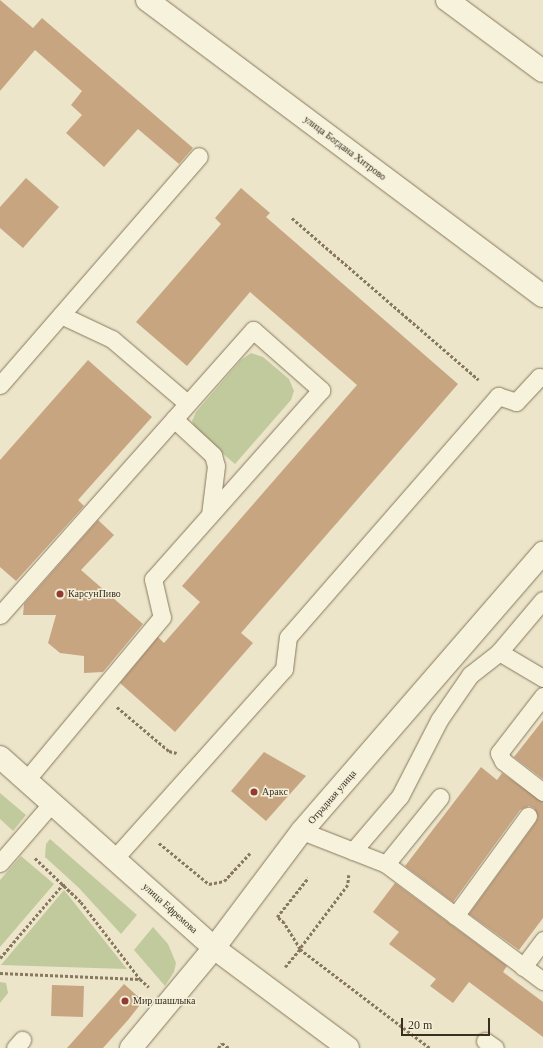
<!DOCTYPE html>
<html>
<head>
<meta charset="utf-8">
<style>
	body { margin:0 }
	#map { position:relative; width:543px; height:1048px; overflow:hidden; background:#ece5c9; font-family:Georgia,serif }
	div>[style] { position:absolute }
	.green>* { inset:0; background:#c1ca9d }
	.building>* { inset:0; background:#c8a581 }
	.path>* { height:2.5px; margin-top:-1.25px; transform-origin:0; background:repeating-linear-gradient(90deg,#88785f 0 3px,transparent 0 5px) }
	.roads { filter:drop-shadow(0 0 1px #88785f) drop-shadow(0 0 1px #88785f) }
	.service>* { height:17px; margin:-8.5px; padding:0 8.5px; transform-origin:8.5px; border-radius:8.5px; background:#f7f2dc }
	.minor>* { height:22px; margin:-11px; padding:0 11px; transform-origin:11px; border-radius:11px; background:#f7f2dc }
	.tertiary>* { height:22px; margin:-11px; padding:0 11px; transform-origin:11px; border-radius:11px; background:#f7f2dc }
	.dots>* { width:11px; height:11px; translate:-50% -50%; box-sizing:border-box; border:2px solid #f4efd8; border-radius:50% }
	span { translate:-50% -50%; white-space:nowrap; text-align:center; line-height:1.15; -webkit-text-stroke:3px #f4efd8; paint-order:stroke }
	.street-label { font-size:10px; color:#392f21 }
	.poi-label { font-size:10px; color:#392f21 }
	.left { translate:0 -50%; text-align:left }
	.scale { position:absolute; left:401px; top:1018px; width:89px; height:18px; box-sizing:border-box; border:2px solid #392f21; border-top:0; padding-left:5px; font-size:12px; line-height:14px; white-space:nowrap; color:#392f21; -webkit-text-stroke:3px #f4efd8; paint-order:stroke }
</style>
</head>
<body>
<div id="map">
	<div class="green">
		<div style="clip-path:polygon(251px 353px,263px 357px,289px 379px,294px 391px,291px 400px,235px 464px,196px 431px,192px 421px,196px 412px,241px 360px)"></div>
		<div style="clip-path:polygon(0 793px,26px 815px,13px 831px,0 819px)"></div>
		<div style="clip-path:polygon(50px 839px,137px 915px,121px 934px,79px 888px,45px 857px,46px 844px)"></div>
		<div style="clip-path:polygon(21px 856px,54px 884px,0 947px,0 880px)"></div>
		<div style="clip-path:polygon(64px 890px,127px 969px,1px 965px)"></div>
		<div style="clip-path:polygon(153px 927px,168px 944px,176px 963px,174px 972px,165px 986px,134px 950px)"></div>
		<div style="clip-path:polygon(0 982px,6px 983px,8px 993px,0 1003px)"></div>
	</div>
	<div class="building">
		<div style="clip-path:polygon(0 0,33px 28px,42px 18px,193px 148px,179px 164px,138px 129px,104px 167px,66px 133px,82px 115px,71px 105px,82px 91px,35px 50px,0 91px)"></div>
		<div style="clip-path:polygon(26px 178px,59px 207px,23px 248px,0 228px,0 207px)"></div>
		<div style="clip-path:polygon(241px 188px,270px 213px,266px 217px,458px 384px,241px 633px,253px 643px,175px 732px,120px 683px,158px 637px,164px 643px,200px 602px,182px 586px,357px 385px,250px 292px,187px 366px,136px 322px,221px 224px,215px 218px)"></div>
		<div style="clip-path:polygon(88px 360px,152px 417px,78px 500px,84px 506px,16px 581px,0 567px,0 460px)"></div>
		<div style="clip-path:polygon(98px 520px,114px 535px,81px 570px,143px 624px,103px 672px,84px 673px,84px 656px,60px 653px,48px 643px,56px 615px,23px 615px,24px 604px)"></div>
		<div style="clip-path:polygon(543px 720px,543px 779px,514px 757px)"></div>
		<div style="clip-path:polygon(264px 752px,306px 776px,266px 821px,231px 791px)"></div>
		<div style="clip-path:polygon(481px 767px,497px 780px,502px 773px,543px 802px,543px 918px,519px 950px,469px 914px,536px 822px,538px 817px,534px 808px,529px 806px,520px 810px,453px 902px,405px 866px)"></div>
		<div style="clip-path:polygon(395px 883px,507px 966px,503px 972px,543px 1002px,543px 1037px,469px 982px,453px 1003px,430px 986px,436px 979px,389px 944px,399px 932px,373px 912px)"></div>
		<div style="clip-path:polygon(124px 984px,143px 1001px,128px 1020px,103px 1048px,67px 1048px)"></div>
		<div style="clip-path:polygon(52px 985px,84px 986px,83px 1017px,51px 1016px)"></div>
	</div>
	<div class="path">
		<div style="left:292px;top:218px;width:247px;rotate:40.9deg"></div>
		<div style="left:117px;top:707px;width:68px;rotate:40.2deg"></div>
		<div style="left:169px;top:751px;width:8px;rotate:14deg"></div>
		<div style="left:159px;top:843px;width:65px;rotate:39.4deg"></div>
		<div style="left:209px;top:884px;width:15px;rotate:-11deg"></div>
		<div style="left:224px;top:881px;width:38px;rotate:-47deg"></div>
		<div style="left:35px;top:858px;width:64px;rotate:43.7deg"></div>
		<div style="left:81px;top:902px;width:97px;rotate:52.5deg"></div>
		<div style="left:140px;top:979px;width:12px;rotate:42deg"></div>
		<div style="left:349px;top:875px;width:10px;rotate:96deg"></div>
		<div style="left:348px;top:885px;width:80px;rotate:126.9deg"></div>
		<div style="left:300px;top:949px;width:163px;rotate:37.3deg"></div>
		<div style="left:0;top:958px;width:99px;rotate:-49.5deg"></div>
		<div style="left:285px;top:967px;width:23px;rotate:-50deg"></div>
		<div style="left:300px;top:949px;width:31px;rotate:-122deg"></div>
		<div style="left:284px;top:923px;width:9px;rotate:-139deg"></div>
		<div style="left:277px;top:917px;width:50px;rotate:-51.5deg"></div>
		<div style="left:0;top:973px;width:139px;rotate:2.5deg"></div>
		<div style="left:218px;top:1048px;width:6px;rotate:-51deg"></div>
		<div style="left:222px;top:1043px;width:9px;rotate:36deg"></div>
	</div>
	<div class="roads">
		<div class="service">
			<div style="left:61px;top:315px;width:56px;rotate:25.2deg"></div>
			<div style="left:112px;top:339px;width:99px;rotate:40.5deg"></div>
			<div style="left:0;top:385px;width:303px;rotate:-49deg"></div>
			<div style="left:174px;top:419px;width:53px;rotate:42.7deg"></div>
			<div style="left:213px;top:455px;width:11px;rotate:75deg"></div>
			<div style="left:216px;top:466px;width:49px;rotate:97deg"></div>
			<div style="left:0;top:615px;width:381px;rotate:-48.4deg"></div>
			<div style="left:253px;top:330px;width:91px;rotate:41.4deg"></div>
			<div style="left:321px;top:390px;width:253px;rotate:131.6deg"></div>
			<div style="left:153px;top:579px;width:39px;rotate:77deg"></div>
			<div style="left:162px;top:617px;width:212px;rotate:129.8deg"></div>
			<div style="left:499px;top:652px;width:51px;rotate:30.6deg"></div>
			<div style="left:543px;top:696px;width:72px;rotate:127.7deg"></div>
			<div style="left:499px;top:753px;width:9px;rotate:63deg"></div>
			<div style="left:503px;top:761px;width:51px;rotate:37.8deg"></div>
			<div style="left:302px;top:831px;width:90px;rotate:21.4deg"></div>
			<div style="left:386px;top:864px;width:196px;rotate:36.7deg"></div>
			<div style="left:353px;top:851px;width:72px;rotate:-49.5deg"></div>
			<div style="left:400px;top:796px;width:85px;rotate:-62.8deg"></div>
			<div style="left:439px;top:720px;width:55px;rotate:-55.4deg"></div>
			<div style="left:470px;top:675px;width:37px;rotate:-38deg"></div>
			<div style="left:499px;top:652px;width:68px;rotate:-49.8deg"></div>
			<div style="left:114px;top:859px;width:255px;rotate:-48.2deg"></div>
			<div style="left:284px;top:669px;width:32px;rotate:-83deg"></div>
			<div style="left:288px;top:637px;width:320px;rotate:-48.9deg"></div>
			<div style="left:498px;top:396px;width:19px;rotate:18deg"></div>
			<div style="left:516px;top:402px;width:34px;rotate:-47deg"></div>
			<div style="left:539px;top:377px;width:4px;rotate:14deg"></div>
			<div style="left:0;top:863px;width:79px;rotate:-49.1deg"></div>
			<div style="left:386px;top:864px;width:86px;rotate:-51.1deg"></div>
			<div style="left:455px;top:916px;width:124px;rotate:-53.9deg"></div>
			<div style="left:523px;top:967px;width:34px;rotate:-53deg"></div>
			<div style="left:485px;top:1041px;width:12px;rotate:35deg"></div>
			<div style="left:15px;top:1048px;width:11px;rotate:-49deg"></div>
		</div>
		<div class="minor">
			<div style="left:147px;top:0;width:494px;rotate:36.8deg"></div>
			<div style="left:447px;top:0;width:119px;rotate:36.5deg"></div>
			<div style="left:214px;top:948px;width:146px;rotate:-53.1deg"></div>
			<div style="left:302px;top:831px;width:368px;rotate:-49.1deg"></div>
		</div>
		<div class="tertiary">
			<div style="left:0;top:757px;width:287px;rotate:41.7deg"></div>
			<div style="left:214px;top:948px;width:167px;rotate:36.7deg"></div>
			<div style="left:131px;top:1048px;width:130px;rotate:-50.3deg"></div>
		</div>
	</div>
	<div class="dots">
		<div style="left:60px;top:594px;background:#933b32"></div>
		<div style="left:254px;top:792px;background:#933b32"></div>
		<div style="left:125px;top:1001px;background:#933b32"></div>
	</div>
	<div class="street-label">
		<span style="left:345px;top:148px;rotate:37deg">улица Богдана Хитрово</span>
		<span style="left:332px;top:797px;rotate:-49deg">Отрадная улица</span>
		<span style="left:170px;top:908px;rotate:42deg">улица Ефремова</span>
	</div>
	<div class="poi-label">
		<span class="left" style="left:68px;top:594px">КарсунПиво</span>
		<span class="left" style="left:262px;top:792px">Аракc</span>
		<span class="left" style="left:133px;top:1001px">Мир шашлыка</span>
	</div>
	<div class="scale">20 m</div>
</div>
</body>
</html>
